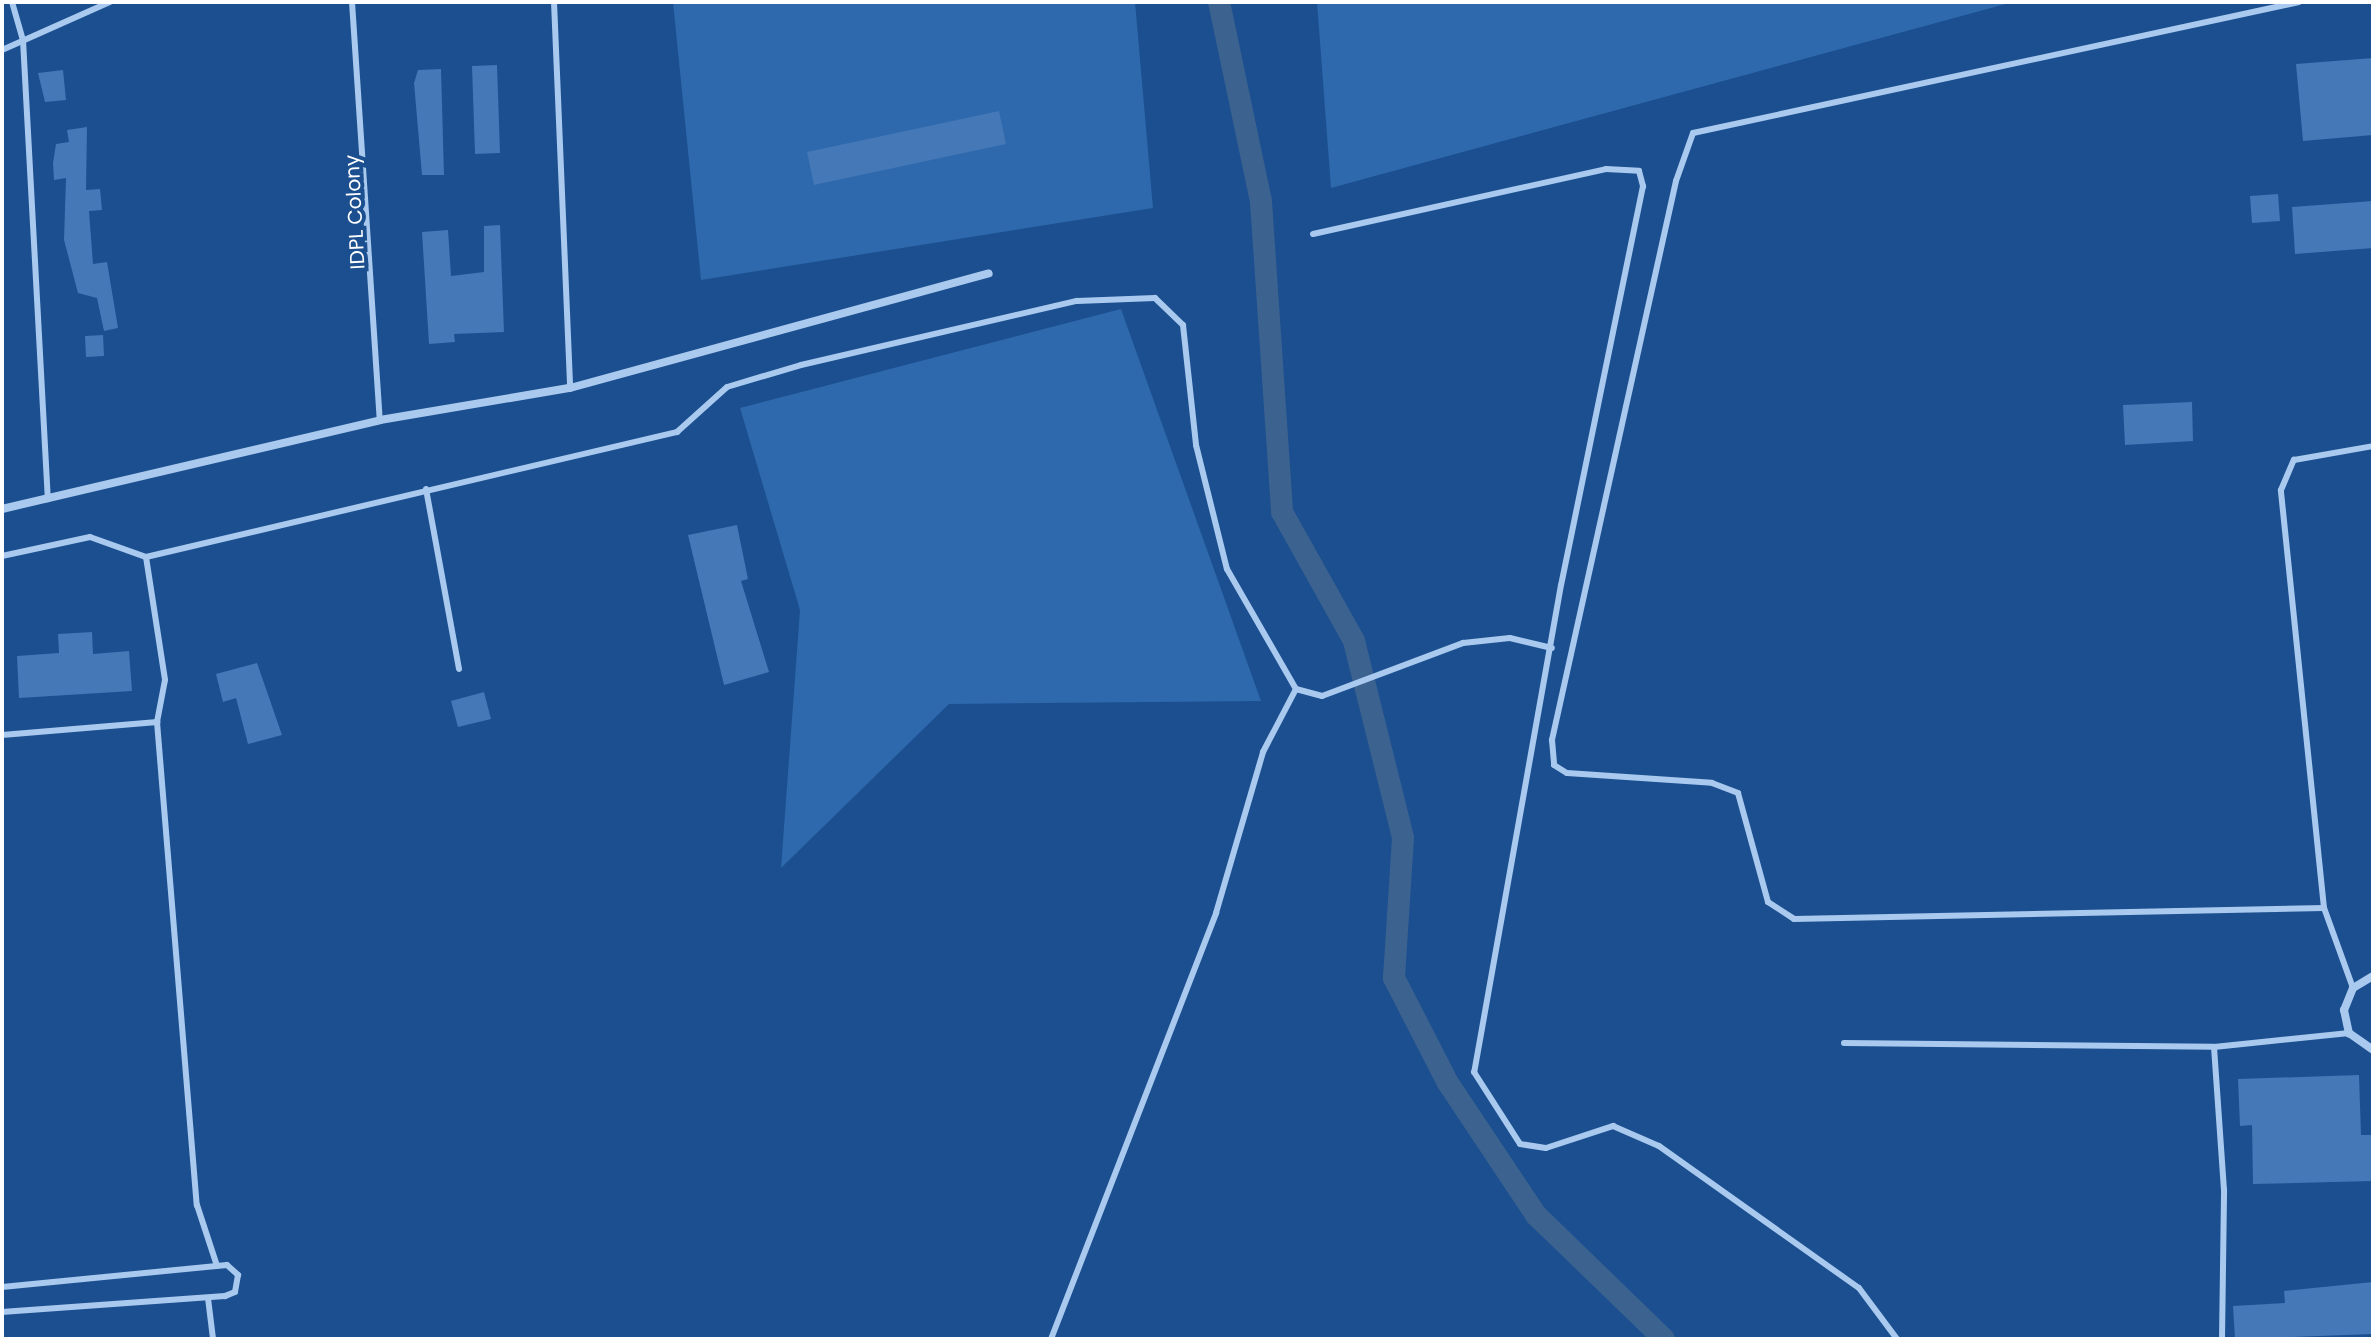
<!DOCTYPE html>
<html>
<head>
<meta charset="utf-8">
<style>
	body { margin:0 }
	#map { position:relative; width:2375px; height:1341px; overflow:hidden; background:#1b4f8f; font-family:Poppins,sans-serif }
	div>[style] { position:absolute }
	.green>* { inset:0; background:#2e69ad }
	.canal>* { height:22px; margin:-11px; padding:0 11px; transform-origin:11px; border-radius:11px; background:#3c6290 }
	.building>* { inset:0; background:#4478b7 }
	.service>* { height:6px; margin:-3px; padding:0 3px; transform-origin:3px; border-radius:3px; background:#a9c9ee }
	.minor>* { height:8px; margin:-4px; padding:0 4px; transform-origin:4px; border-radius:4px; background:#a9c9ee }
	span { translate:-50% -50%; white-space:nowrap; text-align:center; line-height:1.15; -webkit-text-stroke:8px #1b4f8f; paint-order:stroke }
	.street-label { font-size:20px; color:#fff }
	.frame { position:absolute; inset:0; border:4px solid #fff; pointer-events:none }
</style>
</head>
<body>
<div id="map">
	<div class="green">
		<div style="clip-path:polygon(673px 2px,1135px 2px,1153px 208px,701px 280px)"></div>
		<div style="clip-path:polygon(1317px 2px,2013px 2px,1331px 188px)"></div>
		<div style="clip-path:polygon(1121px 309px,1261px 701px,949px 704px,781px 868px,800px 610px,740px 408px)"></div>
	</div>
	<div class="canal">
		<div style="left:1219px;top:2px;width:204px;rotate:78.1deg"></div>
		<div style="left:1261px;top:202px;width:311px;rotate:86.1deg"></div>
		<div style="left:1282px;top:512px;width:148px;rotate:60.8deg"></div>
		<div style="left:1354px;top:641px;width:203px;rotate:76deg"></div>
		<div style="left:1403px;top:838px;width:140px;rotate:93.7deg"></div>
		<div style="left:1394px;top:978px;width:118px;rotate:62.8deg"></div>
		<div style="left:1448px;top:1083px;width:159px;rotate:56.3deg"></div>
		<div style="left:1536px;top:1215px;width:178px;rotate:44.1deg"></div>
	</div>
	<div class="building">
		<div style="clip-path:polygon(2373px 58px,2373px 135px,2303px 141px,2296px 64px)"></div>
		<div style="clip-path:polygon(497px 65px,500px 153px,475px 154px,472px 66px)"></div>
		<div style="clip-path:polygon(441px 69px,444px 175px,422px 175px,414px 83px,418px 70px)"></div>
		<div style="clip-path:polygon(63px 70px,66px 100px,45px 102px,38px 73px)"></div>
		<div style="clip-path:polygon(999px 111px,1006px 144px,814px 185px,807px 152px)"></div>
		<div style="clip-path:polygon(87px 127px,86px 190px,100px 189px,102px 210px,89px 211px,93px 264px,107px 262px,118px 328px,104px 331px,97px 298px,78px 293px,64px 240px,66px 178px,54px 180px,53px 163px,56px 144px,69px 142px,67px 130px)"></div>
		<div style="clip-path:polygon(2278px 194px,2280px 221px,2252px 223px,2250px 196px)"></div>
		<div style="clip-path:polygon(2373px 201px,2373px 248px,2295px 254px,2292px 207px)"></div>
		<div style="clip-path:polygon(500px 225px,504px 332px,454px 334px,455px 342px,429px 344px,422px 232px,448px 230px,451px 276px,484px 272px,484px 226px)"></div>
		<div style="clip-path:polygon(103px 335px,104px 356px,86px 357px,85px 336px)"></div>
		<div style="clip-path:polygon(2192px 402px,2193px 441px,2125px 445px,2123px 405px)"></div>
		<div style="clip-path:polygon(737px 525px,748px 579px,741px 581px,769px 672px,724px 685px,688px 535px)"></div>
		<div style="clip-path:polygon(92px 632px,93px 654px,129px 651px,132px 691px,19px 698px,17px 656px,59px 653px,58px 634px)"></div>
		<div style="clip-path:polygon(257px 663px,282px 735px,248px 744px,236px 698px,223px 702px,216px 674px)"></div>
		<div style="clip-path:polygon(484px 692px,491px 719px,458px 727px,451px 701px)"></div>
		<div style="clip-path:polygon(2359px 1075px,2361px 1135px,2373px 1135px,2373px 1181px,2253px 1184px,2252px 1125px,2240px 1126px,2238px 1079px)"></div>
		<div style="clip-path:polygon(2373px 1282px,2373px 1334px,2235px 1339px,2233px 1306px,2285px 1303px,2284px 1291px)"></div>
	</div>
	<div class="service">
		<div style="left:12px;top:2px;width:40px;rotate:74deg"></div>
		<div style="left:23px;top:40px;width:460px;rotate:86.9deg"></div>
		<div style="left:352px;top:2px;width:419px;rotate:86.2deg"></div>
		<div style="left:554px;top:2px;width:386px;rotate:87.6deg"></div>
		<div style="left:2299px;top:2px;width:620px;rotate:167.8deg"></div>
		<div style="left:1693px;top:133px;width:51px;rotate:109.5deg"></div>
		<div style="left:1676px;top:181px;width:573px;rotate:102.51deg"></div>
		<div style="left:1552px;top:740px;width:25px;rotate:85deg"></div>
		<div style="left:1554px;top:765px;width:15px;rotate:32deg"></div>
		<div style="left:1567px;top:773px;width:145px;rotate:3.9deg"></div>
		<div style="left:1712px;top:783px;width:28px;rotate:21deg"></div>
		<div style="left:1738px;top:793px;width:113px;rotate:74.6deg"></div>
		<div style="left:1768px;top:902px;width:31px;rotate:33deg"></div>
		<div style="left:1794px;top:919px;width:530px;rotate:-1.19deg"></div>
		<div style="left:2px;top:50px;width:118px;rotate:-24deg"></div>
		<div style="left:1313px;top:234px;width:300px;rotate:-12.5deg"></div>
		<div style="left:1606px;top:169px;width:33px;rotate:3deg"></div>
		<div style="left:1639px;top:171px;width:16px;rotate:75deg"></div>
		<div style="left:1643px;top:186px;width:407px;rotate:101.6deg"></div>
		<div style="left:1561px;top:585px;width:495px;rotate:100.1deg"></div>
		<div style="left:1474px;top:1072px;width:85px;rotate:57.4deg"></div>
		<div style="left:1520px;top:1144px;width:26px;rotate:9deg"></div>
		<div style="left:1546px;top:1148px;width:71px;rotate:-18.2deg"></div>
		<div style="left:1613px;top:1126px;width:50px;rotate:23.5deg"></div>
		<div style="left:1659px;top:1146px;width:245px;rotate:35.4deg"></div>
		<div style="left:1859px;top:1288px;width:64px;rotate:53.3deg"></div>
		<div style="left:426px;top:489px;width:183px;rotate:79.6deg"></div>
		<div style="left:2px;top:556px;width:90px;rotate:-12.2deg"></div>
		<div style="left:90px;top:537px;width:59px;rotate:19.7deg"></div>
		<div style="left:146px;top:557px;width:124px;rotate:81.2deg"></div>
		<div style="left:165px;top:680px;width:43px;rotate:100.8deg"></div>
		<div style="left:157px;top:722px;width:485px;rotate:85.3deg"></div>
		<div style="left:197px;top:1205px;width:64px;rotate:71.8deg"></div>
		<div style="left:146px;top:557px;width:546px;rotate:-13.25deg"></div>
		<div style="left:677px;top:432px;width:67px;rotate:-42deg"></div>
		<div style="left:727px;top:387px;width:77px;rotate:-16.6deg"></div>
		<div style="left:801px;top:365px;width:283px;rotate:-13.1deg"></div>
		<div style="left:1077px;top:301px;width:78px;rotate:-2.2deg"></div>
		<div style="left:1155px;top:298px;width:39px;rotate:44deg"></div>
		<div style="left:1183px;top:325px;width:121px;rotate:83.8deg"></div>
		<div style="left:1196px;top:445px;width:128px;rotate:76deg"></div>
		<div style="left:1227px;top:569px;width:138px;rotate:60.1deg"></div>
		<div style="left:1296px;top:689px;width:27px;rotate:15deg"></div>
		<div style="left:1322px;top:696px;width:151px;rotate:-20.6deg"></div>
		<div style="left:1463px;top:643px;width:47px;rotate:-6.1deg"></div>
		<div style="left:1510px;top:638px;width:43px;rotate:13.4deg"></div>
		<div style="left:2px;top:735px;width:156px;rotate:-4.8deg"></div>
		<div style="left:2353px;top:988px;width:85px;rotate:-109.9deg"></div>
		<div style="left:2324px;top:908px;width:420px;rotate:-95.9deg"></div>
		<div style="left:2281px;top:490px;width:33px;rotate:-67deg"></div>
		<div style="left:2294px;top:460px;width:80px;rotate:-10deg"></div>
		<div style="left:1844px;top:1043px;width:370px;rotate:0.6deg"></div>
		<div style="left:2px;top:1287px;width:226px;rotate:-5.6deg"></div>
		<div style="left:227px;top:1265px;width:15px;rotate:42deg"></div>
		<div style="left:238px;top:1275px;width:17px;rotate:100deg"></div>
		<div style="left:235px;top:1292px;width:11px;rotate:158deg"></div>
		<div style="left:225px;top:1296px;width:224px;rotate:175.9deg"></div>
		<div style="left:208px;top:1298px;width:41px;rotate:83deg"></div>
		<div style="left:1051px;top:1339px;width:457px;rotate:-68.8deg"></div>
		<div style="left:1216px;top:913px;width:168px;rotate:-73.7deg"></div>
		<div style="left:1263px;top:752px;width:71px;rotate:-62.4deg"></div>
		<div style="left:2222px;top:1339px;width:149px;rotate:-89.2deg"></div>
		<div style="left:2224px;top:1190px;width:143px;rotate:-94deg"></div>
		<div style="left:2214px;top:1047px;width:136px;rotate:-5.9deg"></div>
	</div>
	<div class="minor">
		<div style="left:2px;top:509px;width:388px;rotate:-13.2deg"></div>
		<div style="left:380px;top:420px;width:193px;rotate:-9.6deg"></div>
		<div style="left:570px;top:388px;width:434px;rotate:-15.3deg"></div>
		<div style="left:2373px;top:976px;width:23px;rotate:149deg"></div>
		<div style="left:2353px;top:988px;width:24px;rotate:112deg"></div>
		<div style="left:2344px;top:1010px;width:24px;rotate:78deg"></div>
		<div style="left:2349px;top:1033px;width:29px;rotate:35deg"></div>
	</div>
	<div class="street-label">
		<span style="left:355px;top:212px;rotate:-93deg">IDPL Colony</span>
	</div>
	<div class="frame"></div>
</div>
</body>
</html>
